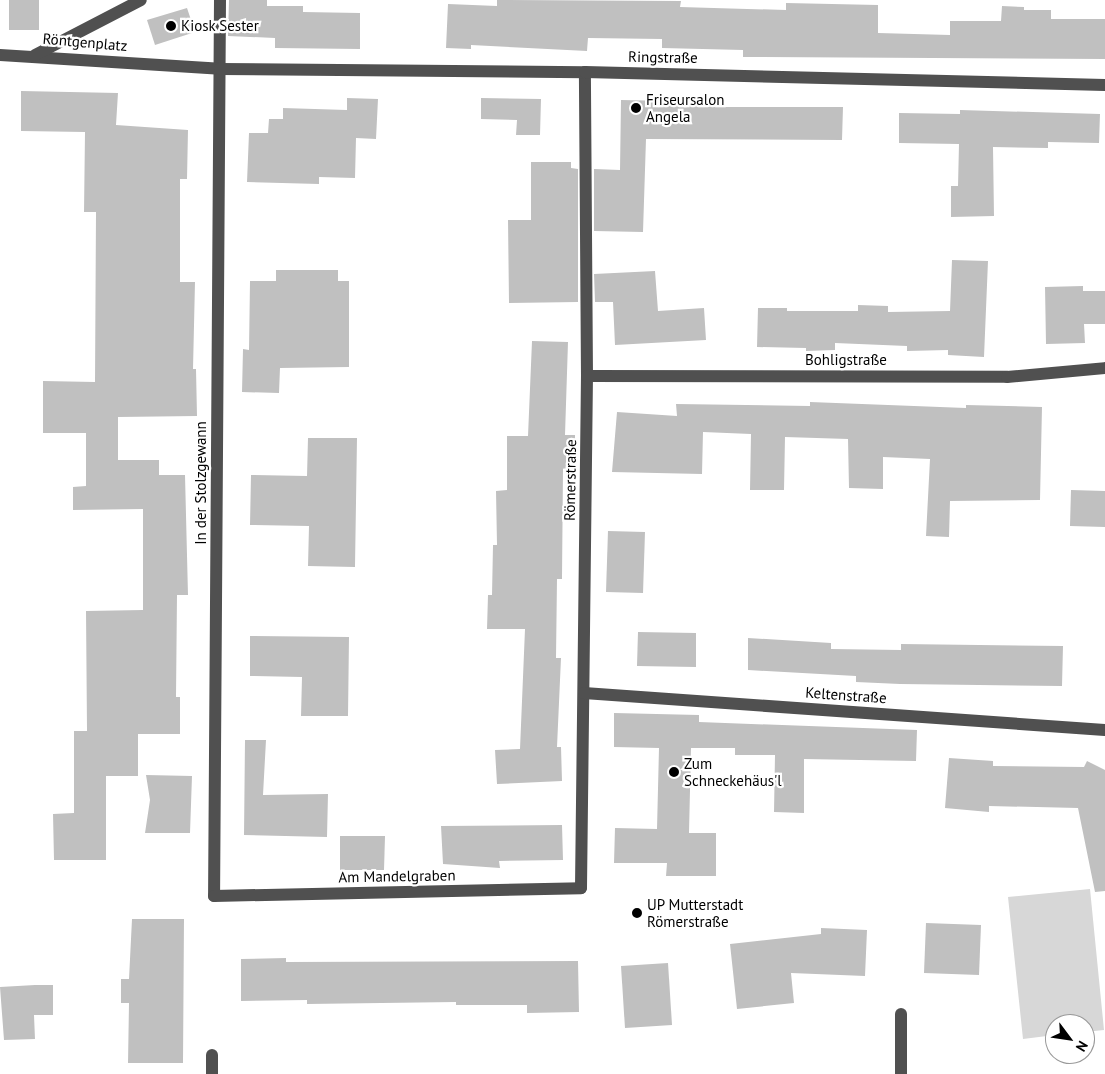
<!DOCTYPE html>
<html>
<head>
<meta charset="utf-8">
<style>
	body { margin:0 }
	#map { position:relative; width:1105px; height:1074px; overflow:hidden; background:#fff; font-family:"PT Sans",sans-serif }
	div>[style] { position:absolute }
	.green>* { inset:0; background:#d7d7d7 }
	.building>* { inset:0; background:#c0c0c0 }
	.minor>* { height:12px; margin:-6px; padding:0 6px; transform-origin:6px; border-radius:6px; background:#505050 }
	.dots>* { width:14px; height:14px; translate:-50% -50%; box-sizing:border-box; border:2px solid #fff; border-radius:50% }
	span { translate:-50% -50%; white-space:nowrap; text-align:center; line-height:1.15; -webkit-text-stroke:4.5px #fff; paint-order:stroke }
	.poi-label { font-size:15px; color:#000 }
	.left { translate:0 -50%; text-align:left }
	.street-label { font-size:15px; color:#000 }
	.north { position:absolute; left:1045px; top:1014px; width:50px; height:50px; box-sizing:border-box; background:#fff; border:1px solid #999; border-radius:50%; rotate:121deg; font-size:14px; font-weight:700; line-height:20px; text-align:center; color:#000 }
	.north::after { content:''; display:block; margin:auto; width:18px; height:22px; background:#000; clip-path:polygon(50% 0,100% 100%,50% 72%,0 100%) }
</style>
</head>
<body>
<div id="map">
	<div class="green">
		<div style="clip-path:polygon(1090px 889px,1104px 1030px,1085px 1032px,1085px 1024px,1055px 1024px,1055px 1035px,1023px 1039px,1008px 897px)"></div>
	</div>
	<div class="building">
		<div style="clip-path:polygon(9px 0,39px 0,39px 30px,9px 30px)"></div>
		<div style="clip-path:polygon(229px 0,267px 0,267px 6px,303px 6px,303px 12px,360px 13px,360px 49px,275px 48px,275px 38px,228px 36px)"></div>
		<div style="clip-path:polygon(497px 0,681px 1px,680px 7px,786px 10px,786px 3px,878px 5px,878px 33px,950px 35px,950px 21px,1001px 21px,1002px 6px,1024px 7px,1024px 10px,1051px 10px,1051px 19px,1105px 19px,1105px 59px,743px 57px,743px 50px,662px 48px,662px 39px,588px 38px,587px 51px,471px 45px,471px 49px,446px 48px,448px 4px,497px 6px)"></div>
		<div style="clip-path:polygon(187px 8px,195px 32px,155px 45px,147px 20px)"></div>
		<div style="clip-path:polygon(21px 91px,118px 93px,116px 125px,188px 130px,187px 179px,180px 179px,180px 282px,195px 282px,193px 369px,196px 369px,197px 416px,118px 417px,118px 460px,159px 460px,159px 475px,185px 475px,188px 595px,177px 595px,176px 697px,180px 697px,180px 734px,138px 734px,138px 776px,106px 776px,106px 860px,54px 860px,53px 814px,74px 813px,74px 731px,87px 731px,86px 611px,143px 610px,143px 509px,73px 510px,73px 487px,86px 486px,86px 433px,43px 433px,43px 381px,95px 382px,96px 212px,84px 212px,85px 132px,21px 131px)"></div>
		<div style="clip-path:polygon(347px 98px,378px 99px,376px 139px,356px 138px,355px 178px,319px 177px,319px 184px,247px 182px,249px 133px,268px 133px,269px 119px,283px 119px,283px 108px,347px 110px)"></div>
		<div style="clip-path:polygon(481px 98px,541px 99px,540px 135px,516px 135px,517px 120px,481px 119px)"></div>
		<div style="clip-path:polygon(621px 100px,722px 102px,722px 107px,843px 107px,842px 140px,646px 139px,643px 232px,594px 231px,594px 169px,620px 170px)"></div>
		<div style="clip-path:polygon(960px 110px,1100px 114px,1099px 143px,1048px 142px,1048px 148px,993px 147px,994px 216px,951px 217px,951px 186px,958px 186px,959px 144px,899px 143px,899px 113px,960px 114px)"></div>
		<div style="clip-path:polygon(531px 162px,571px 162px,571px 168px,578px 169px,578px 302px,509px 303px,508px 220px,531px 220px)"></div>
		<div style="clip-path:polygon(952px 260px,988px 261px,984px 357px,948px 355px,948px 350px,907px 351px,907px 346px,835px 343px,835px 350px,806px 351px,806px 348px,757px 347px,758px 308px,787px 308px,787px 311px,858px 311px,858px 305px,888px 306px,888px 312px,950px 311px)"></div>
		<div style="clip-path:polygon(276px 270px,338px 270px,338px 281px,349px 281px,349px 367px,280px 368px,279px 393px,242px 392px,243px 349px,249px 350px,250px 281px,276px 281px)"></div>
		<div style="clip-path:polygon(655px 271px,658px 311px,704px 308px,706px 340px,615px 345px,613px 302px,595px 302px,594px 274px)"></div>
		<div style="clip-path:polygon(1083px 286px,1083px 291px,1105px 291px,1105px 324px,1084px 324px,1085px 343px,1046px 344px,1045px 287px)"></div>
		<div style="clip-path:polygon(532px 341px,568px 342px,565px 435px,575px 435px,575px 469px,563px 469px,562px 579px,557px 579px,556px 658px,561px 658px,557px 747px,561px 747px,562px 781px,497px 784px,495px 750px,520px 749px,525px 629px,487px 629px,488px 595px,492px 595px,493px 545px,497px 545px,496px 491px,507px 490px,507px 436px,528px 436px)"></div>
		<div style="clip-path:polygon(810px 402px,966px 408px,966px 405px,1042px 407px,1040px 500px,950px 501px,949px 537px,926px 536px,930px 459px,883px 457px,883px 489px,849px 488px,848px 439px,785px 437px,784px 490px,750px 490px,751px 434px,703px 432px,702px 474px,612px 472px,617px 412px,677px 416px,676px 404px,810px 406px)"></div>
		<div style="clip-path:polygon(308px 438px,357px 438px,355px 567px,308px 566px,309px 526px,250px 525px,251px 475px,307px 476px)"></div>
		<div style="clip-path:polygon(1071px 490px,1105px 491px,1105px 527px,1070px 526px)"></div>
		<div style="clip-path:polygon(608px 531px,645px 532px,643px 593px,606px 592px)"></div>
		<div style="clip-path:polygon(638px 632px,696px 633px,696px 667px,637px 666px)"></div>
		<div style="clip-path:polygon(250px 636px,349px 637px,348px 716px,301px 716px,302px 677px,250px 676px)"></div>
		<div style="clip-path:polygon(748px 638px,831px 643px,831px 649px,901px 650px,901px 644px,1063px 646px,1062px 686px,900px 684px,856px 682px,856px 676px,748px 670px)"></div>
		<div style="clip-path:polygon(614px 713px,699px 715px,699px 722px,917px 730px,916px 761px,804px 759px,804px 813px,774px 812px,775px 755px,735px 755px,735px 748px,691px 748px,689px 833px,716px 833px,716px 876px,666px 876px,667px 863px,614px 863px,615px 828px,657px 829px,659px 748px,614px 747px)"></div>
		<div style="clip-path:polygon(245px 740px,266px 740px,263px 795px,328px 794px,327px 837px,244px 835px)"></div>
		<div style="clip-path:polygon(949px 758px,993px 761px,993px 766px,1084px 767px,1087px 761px,1105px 770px,1105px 891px,1095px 892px,1078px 808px,989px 806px,989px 812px,945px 808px)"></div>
		<div style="clip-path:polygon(146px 775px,192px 776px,190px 833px,145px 833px,150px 800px)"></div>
		<div style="clip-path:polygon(562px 825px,563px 860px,499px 861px,500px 868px,443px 864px,441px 826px)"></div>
		<div style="clip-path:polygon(340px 836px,385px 836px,384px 870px,340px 870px)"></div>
		<div style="clip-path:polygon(132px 919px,184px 919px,183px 1063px,128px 1063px,129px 1003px,121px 1003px,121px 979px,129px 979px)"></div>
		<div style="clip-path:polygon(926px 923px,981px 925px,979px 975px,924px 973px)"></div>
		<div style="clip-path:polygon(821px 928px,867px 930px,865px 976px,791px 973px,794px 1003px,737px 1009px,730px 944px,821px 934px)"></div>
		<div style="clip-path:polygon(286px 958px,286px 962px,578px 961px,579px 1012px,527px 1013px,527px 1005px,456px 1005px,456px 1002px,307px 1004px,307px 1000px,241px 1001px,241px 959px)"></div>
		<div style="clip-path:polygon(668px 963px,672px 1025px,625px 1028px,621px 966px)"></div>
		<div style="clip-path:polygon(35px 985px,53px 985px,53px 1015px,34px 1015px,35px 1039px,4px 1040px,0 987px)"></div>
	</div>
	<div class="minor">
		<div style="left:220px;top:0;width:896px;rotate:90.38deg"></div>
		<div style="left:214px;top:896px;width:367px;rotate:-1.2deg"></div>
		<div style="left:581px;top:888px;width:512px;rotate:-89.33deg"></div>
		<div style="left:587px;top:376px;width:304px;rotate:-90.4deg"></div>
		<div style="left:0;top:55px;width:220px;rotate:3.6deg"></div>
		<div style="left:220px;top:69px;width:365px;rotate:0.5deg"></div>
		<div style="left:585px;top:72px;width:520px;rotate:1.43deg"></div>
		<div style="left:35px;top:55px;width:119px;rotate:-27.4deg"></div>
		<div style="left:587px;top:376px;width:420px;rotate:0.1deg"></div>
		<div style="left:1007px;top:377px;width:98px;rotate:-5.2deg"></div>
		<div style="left:584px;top:693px;width:522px;rotate:4.06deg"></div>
		<div style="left:901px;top:1014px;width:60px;rotate:90deg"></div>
		<div style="left:212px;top:1074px;width:19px;rotate:-90deg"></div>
	</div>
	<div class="dots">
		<div style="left:171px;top:26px;background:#000"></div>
		<div style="left:636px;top:108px;background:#000"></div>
		<div style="left:674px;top:772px;background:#000"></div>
		<div style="left:637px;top:913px;background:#000"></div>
	</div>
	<div class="poi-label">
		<span class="left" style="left:181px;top:26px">Kiosk Sester</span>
		<span class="left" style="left:646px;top:108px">Friseursalon<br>Angela</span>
		<span class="left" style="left:684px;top:772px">Zum<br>Schneckehäus'l</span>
		<span class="left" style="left:647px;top:913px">UP Mutterstadt<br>Römerstraße</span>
	</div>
	<div class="street-label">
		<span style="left:85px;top:42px;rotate:5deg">Röntgenplatz</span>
		<span style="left:663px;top:57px;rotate:1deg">Ringstraße</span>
		<span style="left:846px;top:360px">Bohligstraße</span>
		<span style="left:570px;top:480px;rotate:-89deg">Römerstraße</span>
		<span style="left:201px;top:483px;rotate:-90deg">In der Stolzgewann</span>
		<span style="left:846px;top:695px;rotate:4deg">Keltenstraße</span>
		<span style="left:397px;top:876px;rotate:-1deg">Am Mandelgraben</span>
	</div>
	<div class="north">N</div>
</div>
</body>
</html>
